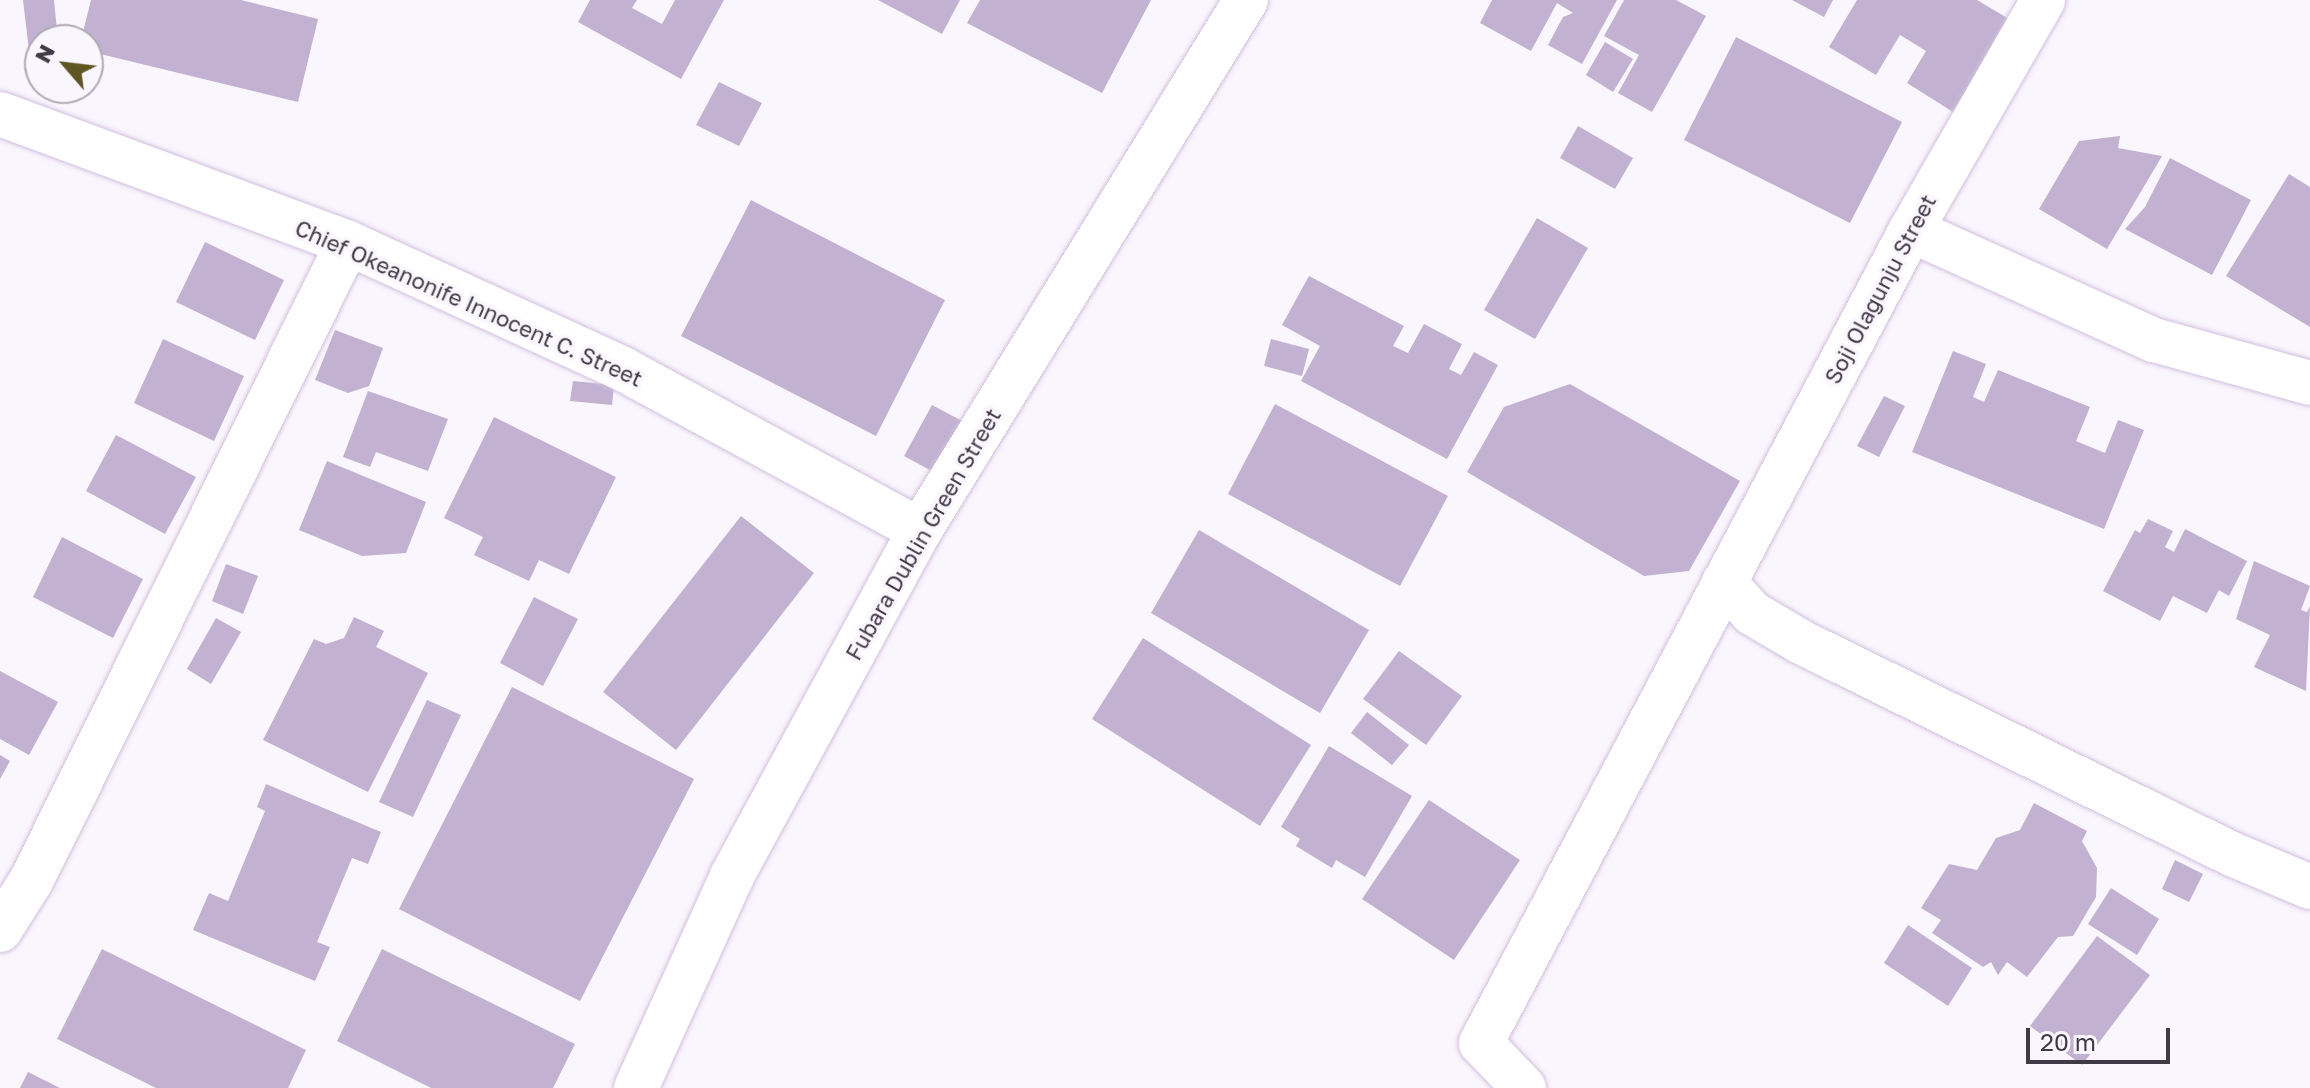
<!DOCTYPE html>
<html>
<head>
<meta charset="utf-8">
<style>
	body { margin:0 }
	#map { position:relative; width:2310px; height:1088px; overflow:hidden; background:#faf6fd; font-family:"Golos Text",sans-serif }
	div>[style] { position:absolute }
	.building>* { inset:0; background:#c2b1d0 }
	.roads { filter:drop-shadow(0 0 2px #d1bfde) drop-shadow(0 0 2px #d1bfde) }
	.minor>* { height:44px; margin:-22px; padding:0 22px; transform-origin:22px; border-radius:22px; background:#fff }
	span { translate:-50% -50%; white-space:nowrap; text-align:center; line-height:1.15; -webkit-text-stroke:7px #faf6fd; paint-order:stroke }
	.street-label { font-size:22px; color:#403946 }
	.north { position:absolute; left:24px; top:24px; width:80px; height:80px; box-sizing:border-box; background:#faf6fd; border:2px solid #b0aab4; border-radius:50%; rotate:298deg; font-size:22px; font-weight:700; line-height:32px; text-align:center; color:#403946 }
	.north::after { content:''; display:block; margin:auto; width:28px; height:36px; background:#5e5623; clip-path:polygon(50% 0,100% 100%,50% 72%,0 100%) }
	.scale { position:absolute; left:2026px; top:1028px; width:144px; height:36px; box-sizing:border-box; border:4px solid #403946; border-top:0; padding-left:10px; font-size:24px; line-height:28px; white-space:nowrap; color:#403946; -webkit-text-stroke:6px #faf6fd; paint-order:stroke }
</style>
</head>
<body>
<div id="map">
	<div class="building">
		<div style="clip-path:polygon(23px 0,54px 0,58px 40px,40px 40px,40px 67px,31px 68px)"></div>
		<div style="clip-path:polygon(91px 0,241px 0,318px 19px,298px 102px,88px 51px,88px 40px,81px 40px)"></div>
		<div style="clip-path:polygon(590px 0,637px 0,632px 8px,662px 24px,675px 0,724px 0,681px 79px,578px 22px)"></div>
		<div style="clip-path:polygon(878px 0,960px 0,942px 34px)"></div>
		<div style="clip-path:polygon(980px 0,1151px 0,1102px 93px,967px 23px)"></div>
		<div style="clip-path:polygon(1492px 0,1617px 0,1582px 64px,1548px 45px,1563px 17px,1573px 13px,1557px 3px,1531px 51px,1480px 23px)"></div>
		<div style="clip-path:polygon(1624px 0,1676px 0,1706px 16px,1652px 112px,1618px 93px,1639px 55px,1604px 36px)"></div>
		<div style="clip-path:polygon(1792px 0,1833px 0,1824px 17px)"></div>
		<div style="clip-path:polygon(1857px 0,1977px 0,2009px 19px,1953px 112px,1907px 83px,1926px 51px,1900px 35px,1876px 75px,1829px 47px)"></div>
		<div style="clip-path:polygon(1736px 37px,1902px 122px,1850px 223px,1684px 140px)"></div>
		<div style="clip-path:polygon(1605px 42px,1633px 59px,1613px 92px,1586px 75px)"></div>
		<div style="clip-path:polygon(719px 82px,762px 103px,739px 146px,696px 125px)"></div>
		<div style="clip-path:polygon(1578px 126px,1633px 158px,1615px 189px,1560px 158px)"></div>
		<div style="clip-path:polygon(2120px 136px,2118px 148px,2162px 156px,2107px 249px,2039px 209px,2079px 141px)"></div>
		<div style="clip-path:polygon(2170px 158px,2251px 200px,2212px 275px,2125px 229px,2145px 207px)"></div>
		<div style="clip-path:polygon(2289px 174px,2310px 187px,2310px 327px,2226px 276px)"></div>
		<div style="clip-path:polygon(751px 200px,945px 300px,876px 436px,681px 336px)"></div>
		<div style="clip-path:polygon(1537px 218px,1588px 248px,1535px 339px,1484px 310px)"></div>
		<div style="clip-path:polygon(205px 242px,284px 280px,255px 340px,176px 302px)"></div>
		<div style="clip-path:polygon(1309px 276px,1404px 326px,1393px 346px,1408px 353px,1424px 324px,1462px 344px,1449px 369px,1461px 375px,1474px 352px,1498px 365px,1447px 459px,1301px 381px,1320px 346px,1282px 325px)"></div>
		<div style="clip-path:polygon(335px 330px,383px 348px,369px 386px,348px 393px,315px 380px)"></div>
		<div style="clip-path:polygon(163px 339px,244px 376px,214px 441px,134px 403px)"></div>
		<div style="clip-path:polygon(1271px 339px,1309px 349px,1302px 376px,1264px 366px)"></div>
		<div style="clip-path:polygon(1953px 351px,1986px 364px,1973px 397px,1984px 402px,1998px 370px,2090px 407px,2076px 441px,2105px 453px,2118px 420px,2144px 430px,2104px 529px,1912px 452px)"></div>
		<div style="clip-path:polygon(573px 381px,614px 385px,612px 405px,570px 401px)"></div>
		<div style="clip-path:polygon(1570px 384px,1740px 481px,1689px 571px,1644px 576px,1467px 472px,1504px 407px)"></div>
		<div style="clip-path:polygon(368px 391px,448px 419px,428px 471px,376px 452px,370px 467px,343px 457px)"></div>
		<div style="clip-path:polygon(1884px 396px,1905px 406px,1879px 457px,1857px 446px)"></div>
		<div style="clip-path:polygon(1275px 404px,1448px 496px,1400px 586px,1228px 494px)"></div>
		<div style="clip-path:polygon(932px 405px,966px 423px,939px 475px,904px 456px)"></div>
		<div style="clip-path:polygon(494px 417px,616px 477px,569px 574px,539px 560px,529px 581px,474px 555px,483px 537px,444px 518px)"></div>
		<div style="clip-path:polygon(116px 435px,196px 477px,165px 534px,86px 491px)"></div>
		<div style="clip-path:polygon(327px 461px,426px 502px,406px 553px,362px 556px,299px 530px)"></div>
		<div style="clip-path:polygon(741px 516px,814px 573px,676px 750px,603px 692px)"></div>
		<div style="clip-path:polygon(2148px 519px,2173px 531px,2165px 547px,2174px 552px,2185px 529px,2247px 561px,2229px 596px,2219px 590px,2207px 613px,2173px 596px,2160px 621px,2103px 591px,2135px 530px,2140px 533px)"></div>
		<div style="clip-path:polygon(1199px 530px,1369px 630px,1320px 713px,1151px 613px)"></div>
		<div style="clip-path:polygon(62px 537px,143px 579px,113px 638px,33px 597px)"></div>
		<div style="clip-path:polygon(2254px 561px,2310px 586px,2301px 610px,2307px 612px,2310px 606px,2306px 691px,2254px 667px,2270px 635px,2236px 619px)"></div>
		<div style="clip-path:polygon(226px 564px,258px 576px,243px 614px,212px 601px)"></div>
		<div style="clip-path:polygon(534px 597px,578px 619px,543px 686px,500px 663px)"></div>
		<div style="clip-path:polygon(354px 617px,384px 631px,376px 647px,428px 673px,368px 792px,263px 740px,314px 639px,326px 644px,344px 638px)"></div>
		<div style="clip-path:polygon(216px 618px,241px 632px,211px 684px,187px 669px)"></div>
		<div style="clip-path:polygon(1143px 638px,1311px 745px,1260px 826px,1092px 719px)"></div>
		<div style="clip-path:polygon(1399px 651px,1462px 696px,1426px 745px,1363px 699px)"></div>
		<div style="clip-path:polygon(0 671px,58px 702px,29px 755px,0 739px)"></div>
		<div style="clip-path:polygon(512px 687px,694px 779px,580px 1001px,399px 909px)"></div>
		<div style="clip-path:polygon(427px 700px,461px 715px,413px 817px,379px 802px)"></div>
		<div style="clip-path:polygon(1367px 712px,1409px 745px,1392px 765px,1351px 733px)"></div>
		<div style="clip-path:polygon(1329px 746px,1412px 796px,1365px 877px,1336px 860px,1332px 868px,1296px 846px,1300px 839px,1281px 827px)"></div>
		<div style="clip-path:polygon(0 755px,10px 761px,0 779px)"></div>
		<div style="clip-path:polygon(266px 784px,381px 832px,368px 864px,352px 858px,317px 942px,330px 947px,315px 981px,193px 930px,209px 893px,228px 901px,265px 811px,257px 807px)"></div>
		<div style="clip-path:polygon(1429px 800px,1520px 860px,1454px 960px,1362px 899px)"></div>
		<div style="clip-path:polygon(2034px 803px,2087px 831px,2082px 841px,2097px 868px,2096px 897px,2073px 936px,2058px 937px,2027px 977px,2007px 962px,1998px 975px,1991px 962px,1983px 967px,1932px 933px,1941px 920px,1921px 908px,1949px 864px,1977px 870px,1996px 838px,2020px 830px)"></div>
		<div style="clip-path:polygon(2175px 860px,2203px 874px,2189px 902px,2162px 889px)"></div>
		<div style="clip-path:polygon(2111px 888px,2159px 919px,2137px 955px,2088px 924px)"></div>
		<div style="clip-path:polygon(1908px 925px,1972px 968px,1948px 1006px,1884px 963px)"></div>
		<div style="clip-path:polygon(2097px 936px,2150px 975px,2082px 1065px,2030px 1026px)"></div>
		<div style="clip-path:polygon(102px 949px,306px 1050px,288px 1088px,156px 1088px,57px 1039px)"></div>
		<div style="clip-path:polygon(382px 949px,575px 1044px,553px 1088px,431px 1088px,337px 1041px)"></div>
		<div style="clip-path:polygon(28px 1072px,60px 1088px,20px 1088px)"></div>
	</div>
	<div class="roads">
		<div class="minor">
			<div style="left:0;top:114px;width:371px;rotate:20.3deg"></div>
			<div style="left:348px;top:243px;width:302px;rotate:24.6deg"></div>
			<div style="left:623px;top:369px;width:338px;rotate:28.5deg"></div>
			<div style="left:1911px;top:230px;width:267px;rotate:24.4deg"></div>
			<div style="left:2154px;top:340px;width:162px;rotate:15.4deg"></div>
			<div style="left:1724px;top:582px;width:42px;rotate:47.9deg"></div>
			<div style="left:1752px;top:613px;width:57px;rotate:30.6deg"></div>
			<div style="left:1801px;top:642px;width:480px;rotate:26.2deg"></div>
			<div style="left:2232px;top:854px;width:85px;rotate:22.9deg"></div>
			<div style="left:0;top:930px;width:58px;rotate:-57.7deg"></div>
			<div style="left:31px;top:881px;width:712px;rotate:-63.58deg"></div>
			<div style="left:636px;top:1088px;width:233px;rotate:-65.6deg"></div>
			<div style="left:732px;top:876px;width:394px;rotate:-61.5deg"></div>
			<div style="left:920px;top:530px;width:622px;rotate:-58.4deg"></div>
			<div style="left:1524px;top:1088px;width:62px;rotate:-133.7deg"></div>
			<div style="left:1481px;top:1043px;width:920px;rotate:-62.13deg"></div>
			<div style="left:1911px;top:230px;width:265px;rotate:-60.1deg"></div>
		</div>
	</div>
	<div class="street-label">
		<span style="left:1880px;top:289px;rotate:-62deg">Soji Olagunju Street</span>
		<span style="left:469px;top:303px;rotate:24deg">Chief Okeanonife Innocent C. Street</span>
		<span style="left:923px;top:534px;rotate:-60deg">Fubara Dublin Green Street</span>
	</div>
	<div class="north">N</div>
	<div class="scale">20 m</div>
</div>
</body>
</html>
